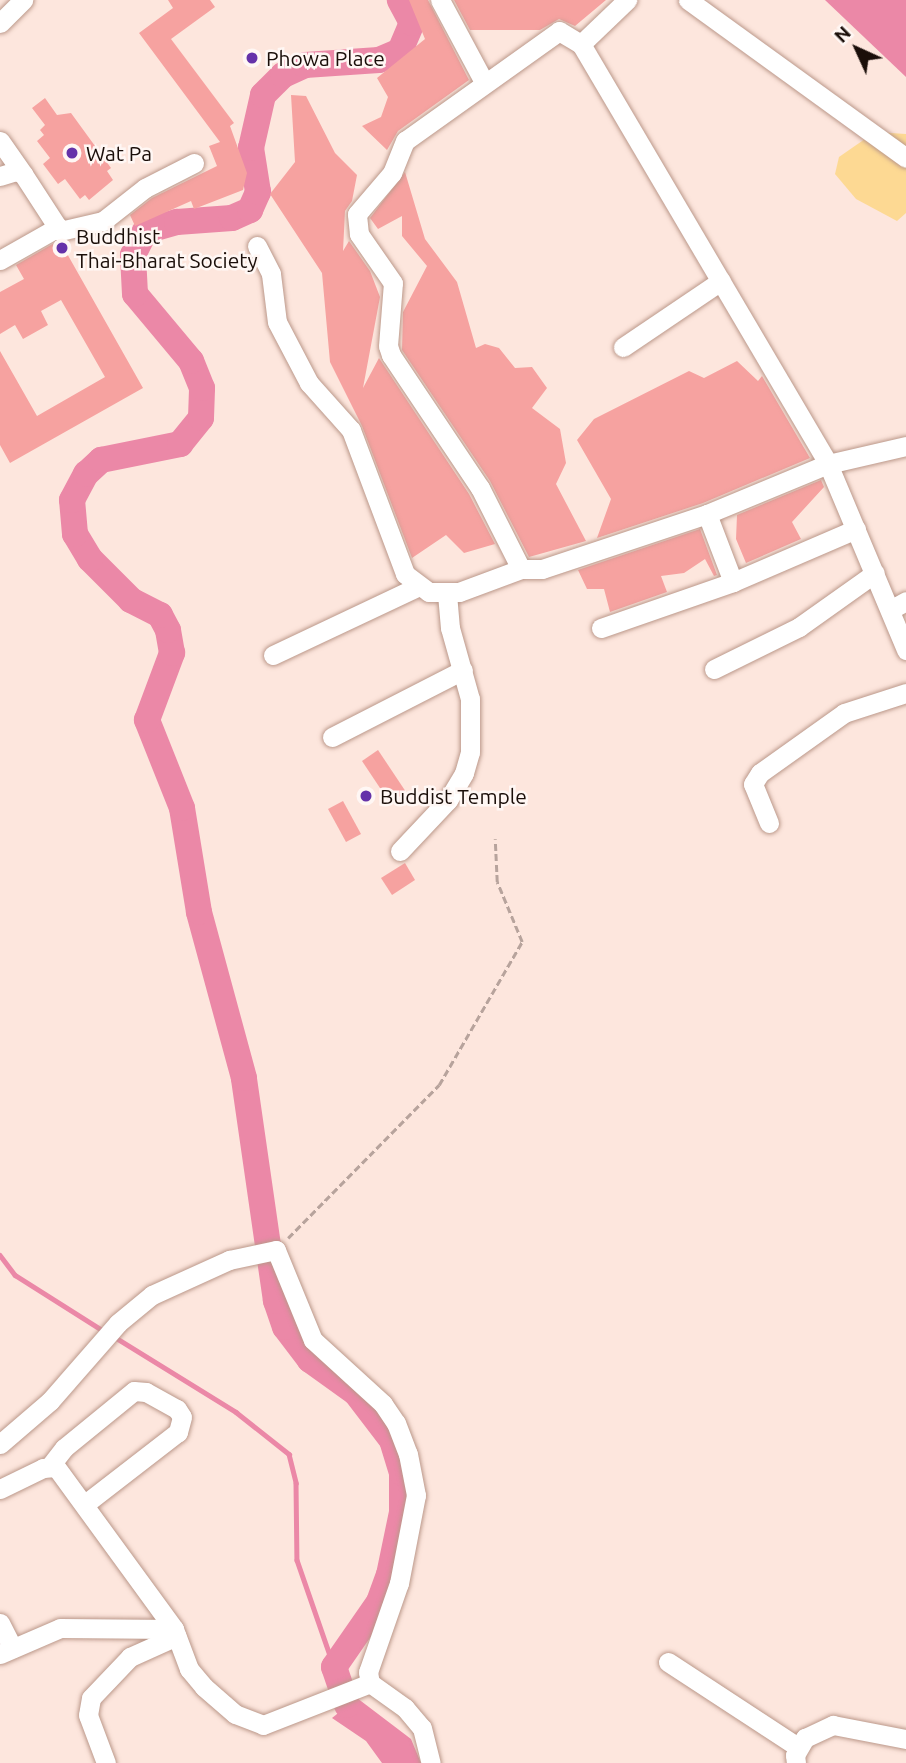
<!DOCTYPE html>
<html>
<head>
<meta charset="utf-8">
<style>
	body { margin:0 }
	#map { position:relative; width:906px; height:1763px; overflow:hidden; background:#fde6dd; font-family:Ubuntu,sans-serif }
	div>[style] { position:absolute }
	.green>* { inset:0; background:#fdd993 }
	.water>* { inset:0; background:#eb88a7 }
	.stream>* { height:4.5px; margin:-2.25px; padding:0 2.25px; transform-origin:2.25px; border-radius:2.25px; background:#eb88a7 }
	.river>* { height:26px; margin:-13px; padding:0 13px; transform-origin:13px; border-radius:13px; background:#eb88a7 }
	.building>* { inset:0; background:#f6a2a0 }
	.path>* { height:2.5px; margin-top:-1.25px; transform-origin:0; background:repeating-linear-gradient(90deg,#b7a39c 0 7px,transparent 0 10.5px) }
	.roads { filter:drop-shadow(0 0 2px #bb988a) drop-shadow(0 0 2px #bb988a) }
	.minor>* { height:19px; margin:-9.5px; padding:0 9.5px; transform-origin:9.5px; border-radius:9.5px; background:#fff }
	.dots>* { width:19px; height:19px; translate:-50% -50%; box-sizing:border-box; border:4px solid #fff7f4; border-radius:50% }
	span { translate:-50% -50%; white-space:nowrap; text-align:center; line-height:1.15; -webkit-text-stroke:5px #fff7f4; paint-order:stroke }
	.poi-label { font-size:21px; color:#1a0e09 }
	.left { translate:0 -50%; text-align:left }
	.north { position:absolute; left:822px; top:14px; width:70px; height:70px; -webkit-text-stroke:5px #fff7f4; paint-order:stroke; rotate:315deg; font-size:19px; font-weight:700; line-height:28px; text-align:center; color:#1a0e09 }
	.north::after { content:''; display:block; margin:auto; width:24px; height:32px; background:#1a0e09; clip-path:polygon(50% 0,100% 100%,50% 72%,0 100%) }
</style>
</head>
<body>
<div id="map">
	<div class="green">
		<div style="clip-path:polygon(875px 132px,906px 134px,906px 213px,897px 221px,856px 199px,835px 174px,839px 157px)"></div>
	</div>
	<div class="water">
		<div style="clip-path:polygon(825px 0,906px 0,906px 77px)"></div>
		<div style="clip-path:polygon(357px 1698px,411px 1739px,421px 1763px,382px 1763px,366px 1741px,332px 1718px)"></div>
	</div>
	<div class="stream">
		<div style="left:0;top:1255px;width:25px;rotate:53deg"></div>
		<div style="left:15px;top:1275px;width:107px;rotate:32.3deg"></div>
		<div style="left:113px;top:1336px;width:145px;rotate:31.7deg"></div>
		<div style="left:236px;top:1412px;width:68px;rotate:38.4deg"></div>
		<div style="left:289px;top:1454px;width:30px;rotate:76deg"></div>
		<div style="left:296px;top:1483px;width:77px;rotate:89.3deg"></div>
		<div style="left:297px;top:1560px;width:113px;rotate:70.9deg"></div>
	</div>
	<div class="river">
		<div style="left:347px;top:1705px;width:40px;rotate:-108.9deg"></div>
		<div style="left:334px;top:1667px;width:79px;rotate:-55.3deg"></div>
		<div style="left:379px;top:1602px;width:29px;rotate:-70deg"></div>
		<div style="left:389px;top:1575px;width:64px;rotate:-78.3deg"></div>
		<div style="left:402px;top:1512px;width:39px;rotate:-90deg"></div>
		<div style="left:402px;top:1473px;width:34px;rotate:-107deg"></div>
		<div style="left:392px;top:1440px;width:59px;rotate:-127.5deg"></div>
		<div style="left:356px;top:1393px;width:57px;rotate:-144.3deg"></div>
		<div style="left:310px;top:1360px;width:41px;rotate:-127.1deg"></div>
		<div style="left:285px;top:1327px;width:28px;rotate:-109deg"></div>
		<div style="left:276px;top:1301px;width:225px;rotate:-98.2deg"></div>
		<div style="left:244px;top:1078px;width:172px;rotate:-105.2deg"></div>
		<div style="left:199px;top:912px;width:105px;rotate:-99.3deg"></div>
		<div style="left:182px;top:808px;width:95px;rotate:-111.7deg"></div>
		<div style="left:147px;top:720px;width:72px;rotate:-69.5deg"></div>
		<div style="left:172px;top:653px;width:23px;rotate:-100deg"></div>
		<div style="left:168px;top:630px;width:17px;rotate:-118deg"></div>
		<div style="left:160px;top:615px;width:33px;rotate:-153deg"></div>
		<div style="left:131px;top:600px;width:58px;rotate:-135deg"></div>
		<div style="left:90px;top:559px;width:29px;rotate:-121deg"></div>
		<div style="left:75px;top:534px;width:34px;rotate:-95deg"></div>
		<div style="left:72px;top:500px;width:30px;rotate:-62deg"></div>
		<div style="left:86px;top:474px;width:21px;rotate:-43deg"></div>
		<div style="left:101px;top:460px;width:81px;rotate:-11.4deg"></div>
		<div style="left:180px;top:444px;width:33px;rotate:-51deg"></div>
		<div style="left:201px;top:418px;width:30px;rotate:-88deg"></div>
		<div style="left:202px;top:388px;width:29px;rotate:-112deg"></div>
		<div style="left:191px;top:361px;width:87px;rotate:-129.9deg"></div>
		<div style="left:135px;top:294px;width:39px;rotate:-93deg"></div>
		<div style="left:133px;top:255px;width:27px;rotate:-63deg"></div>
		<div style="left:145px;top:231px;width:33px;rotate:-16deg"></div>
		<div style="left:177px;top:222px;width:55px;rotate:-4.2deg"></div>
		<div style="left:232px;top:218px;width:20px;rotate:-24deg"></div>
		<div style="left:250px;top:210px;width:20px;rotate:-66deg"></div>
		<div style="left:258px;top:192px;width:45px;rotate:-99deg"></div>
		<div style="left:251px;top:148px;width:54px;rotate:-77.2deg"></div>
		<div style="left:263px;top:95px;width:28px;rotate:-45deg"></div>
		<div style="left:283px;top:75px;width:24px;rotate:-24deg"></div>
		<div style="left:305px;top:65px;width:74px;rotate:-3.9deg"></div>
		<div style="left:379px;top:60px;width:23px;rotate:-23deg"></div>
		<div style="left:400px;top:51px;width:30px;rotate:-67deg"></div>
		<div style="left:412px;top:23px;width:26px;rotate:-118deg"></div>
	</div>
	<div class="building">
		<div style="clip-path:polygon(168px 0,210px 0,215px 7px,171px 39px,234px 123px,230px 126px,247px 173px,243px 190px,194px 209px,191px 201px,135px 226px,130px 215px,152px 198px,217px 166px,209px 146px,220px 142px,139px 33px,173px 8px)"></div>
		<div style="clip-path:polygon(409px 0,428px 0,469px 80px,398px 131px,387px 150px,362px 126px,381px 117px,388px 97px,377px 78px,425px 39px)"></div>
		<div style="clip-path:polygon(454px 0,606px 0,575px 26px,559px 19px,540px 30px,470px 30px)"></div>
		<div style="clip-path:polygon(291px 95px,306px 96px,335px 153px,357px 175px,352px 201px,345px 211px,343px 251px,349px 241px,370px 271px,380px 297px,363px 388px,379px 358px,469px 494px,495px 544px,464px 553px,446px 535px,412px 558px,362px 426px,330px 362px,322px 273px,270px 194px,295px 162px)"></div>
		<div style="clip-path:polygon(45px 98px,57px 115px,71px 113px,111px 168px,107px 171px,113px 180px,89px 200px,85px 195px,80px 199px,65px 179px,58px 184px,43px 164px,50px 158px,37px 141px,44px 135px,40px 130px,45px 125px,32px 108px)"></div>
		<div style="clip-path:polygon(405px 172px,425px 239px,457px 282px,476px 348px,485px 344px,499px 348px,515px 368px,532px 367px,547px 388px,532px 408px,560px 429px,566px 463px,556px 484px,586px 541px,529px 557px,490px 481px,402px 350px,403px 312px,427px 266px,402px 236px,402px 216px,378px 229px,370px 218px)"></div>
		<div style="clip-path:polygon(56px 242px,61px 243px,143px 388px,10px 463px,0 445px,0 351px,37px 416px,105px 377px,61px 300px,41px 311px,48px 325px,23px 339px,15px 325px,0 334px,0 292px,24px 279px,16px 265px)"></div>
		<div style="clip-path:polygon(737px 361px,758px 381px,762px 376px,810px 458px,703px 503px,597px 538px,611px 499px,577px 440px,594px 419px,689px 371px,704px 378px)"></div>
		<div style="clip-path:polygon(821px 480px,824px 487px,792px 522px,801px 539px,746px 563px,736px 539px,737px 515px)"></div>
		<div style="clip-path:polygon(700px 529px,717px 575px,714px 576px,705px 559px,684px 573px,661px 576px,667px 592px,610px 612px,604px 589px,587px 589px,578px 570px)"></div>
		<div style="clip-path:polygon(378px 750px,406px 792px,390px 803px,362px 761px)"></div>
		<div style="clip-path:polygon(343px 801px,361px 834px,346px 842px,328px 809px)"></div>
		<div style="clip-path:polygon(405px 863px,415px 880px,392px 895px,381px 878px)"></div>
	</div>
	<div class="path">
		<div style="left:288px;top:1238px;width:215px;rotate:-45.4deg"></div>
		<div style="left:439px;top:1085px;width:165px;rotate:-59.9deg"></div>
		<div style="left:522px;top:942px;width:65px;rotate:-112.6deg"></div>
		<div style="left:497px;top:882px;width:43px;rotate:-92.7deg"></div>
	</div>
	<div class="roads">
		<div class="minor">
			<div style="left:440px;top:0;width:93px;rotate:61.8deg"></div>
			<div style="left:688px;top:0;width:269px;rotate:35.9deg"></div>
			<div style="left:0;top:23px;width:33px;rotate:-45deg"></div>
			<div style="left:581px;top:44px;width:64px;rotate:-43.7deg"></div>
			<div style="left:0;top:141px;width:40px;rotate:55.1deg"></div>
			<div style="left:0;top:176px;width:17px;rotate:-17deg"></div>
			<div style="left:16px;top:171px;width:8px;rotate:23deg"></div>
			<div style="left:23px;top:174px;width:68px;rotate:57deg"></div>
			<div style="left:60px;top:231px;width:44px;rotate:-13.1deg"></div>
			<div style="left:103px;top:221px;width:53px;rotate:-38.2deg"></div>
			<div style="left:145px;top:188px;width:55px;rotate:-27deg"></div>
			<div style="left:257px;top:246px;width:31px;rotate:63deg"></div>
			<div style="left:271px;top:274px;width:48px;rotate:82.9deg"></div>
			<div style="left:277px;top:322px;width:69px;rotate:62.3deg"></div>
			<div style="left:309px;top:383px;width:63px;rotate:48.2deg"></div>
			<div style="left:351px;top:430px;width:154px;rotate:69.4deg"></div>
			<div style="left:405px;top:574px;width:30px;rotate:37deg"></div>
			<div style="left:429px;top:592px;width:30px"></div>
			<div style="left:459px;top:592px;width:66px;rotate:-20.4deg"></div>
			<div style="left:521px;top:569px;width:21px"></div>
			<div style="left:542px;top:569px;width:174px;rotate:-18.4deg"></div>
			<div style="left:707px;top:514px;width:131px;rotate:-22.5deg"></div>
			<div style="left:828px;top:464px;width:80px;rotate:-13deg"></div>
			<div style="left:0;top:260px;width:67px;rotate:-29.6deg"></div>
			<div style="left:623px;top:347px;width:118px;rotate:-34deg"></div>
			<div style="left:707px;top:514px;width:73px;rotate:69.1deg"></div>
			<div style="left:521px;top:569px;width:91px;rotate:-116.8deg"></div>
			<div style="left:480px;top:488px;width:160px;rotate:-123.8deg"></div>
			<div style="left:391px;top:355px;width:9px;rotate:-108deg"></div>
			<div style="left:388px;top:346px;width:63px;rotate:-85.5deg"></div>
			<div style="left:393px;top:283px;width:60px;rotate:-124.8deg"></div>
			<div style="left:359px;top:234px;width:20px;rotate:-96deg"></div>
			<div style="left:357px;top:214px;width:54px;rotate:-49.5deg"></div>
			<div style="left:392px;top:173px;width:35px;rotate:-68deg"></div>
			<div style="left:405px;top:141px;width:189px;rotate:-35.5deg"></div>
			<div style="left:559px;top:31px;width:26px;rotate:31deg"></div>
			<div style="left:581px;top:44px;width:487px;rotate:59.5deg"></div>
			<div style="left:828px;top:464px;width:202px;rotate:67.2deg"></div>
			<div style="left:890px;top:610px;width:18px;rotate:-29deg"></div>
			<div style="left:601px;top:628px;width:140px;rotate:-19.2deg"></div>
			<div style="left:733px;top:582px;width:134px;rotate:-23.3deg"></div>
			<div style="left:273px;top:655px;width:159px;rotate:-25.3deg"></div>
			<div style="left:714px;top:669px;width:95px;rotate:-26.3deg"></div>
			<div style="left:799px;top:627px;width:93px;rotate:-35.4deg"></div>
			<div style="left:332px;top:737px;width:147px;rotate:-27.1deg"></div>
			<div style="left:769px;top:823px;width:42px;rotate:-112.3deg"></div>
			<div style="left:753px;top:784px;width:13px;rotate:-58deg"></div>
			<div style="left:760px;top:773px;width:103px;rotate:-35.5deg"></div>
			<div style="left:844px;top:713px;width:65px;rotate:-17.9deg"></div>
			<div style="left:400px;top:851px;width:70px;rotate:-46.7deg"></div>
			<div style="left:448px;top:800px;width:31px;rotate:-59deg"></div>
			<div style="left:464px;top:773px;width:22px;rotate:-74deg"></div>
			<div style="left:470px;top:752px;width:53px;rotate:-90deg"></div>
			<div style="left:470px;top:699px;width:74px;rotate:-105.7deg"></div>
			<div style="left:450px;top:628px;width:36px;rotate:-95deg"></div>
			<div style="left:0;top:1444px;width:66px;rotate:-40.7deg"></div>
			<div style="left:50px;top:1401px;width:103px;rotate:-48.9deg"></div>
			<div style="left:118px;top:1323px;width:44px;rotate:-39.5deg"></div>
			<div style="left:152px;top:1295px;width:85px;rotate:-24.4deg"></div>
			<div style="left:229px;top:1260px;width:48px;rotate:-12deg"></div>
			<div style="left:276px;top:1250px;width:97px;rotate:67.7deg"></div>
			<div style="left:313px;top:1340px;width:95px;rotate:42.4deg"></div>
			<div style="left:383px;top:1404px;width:23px;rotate:56deg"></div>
			<div style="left:396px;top:1423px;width:33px;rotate:69deg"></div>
			<div style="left:408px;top:1454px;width:42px;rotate:79deg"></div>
			<div style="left:416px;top:1495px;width:90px;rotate:100.9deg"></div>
			<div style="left:399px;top:1583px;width:94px;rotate:109.2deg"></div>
			<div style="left:368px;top:1672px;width:11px;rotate:80deg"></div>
			<div style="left:370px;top:1683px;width:43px;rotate:35.5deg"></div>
			<div style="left:405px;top:1708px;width:26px;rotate:50deg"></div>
			<div style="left:422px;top:1728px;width:36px;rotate:76deg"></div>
			<div style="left:50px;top:1466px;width:23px;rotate:-52deg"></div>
			<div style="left:64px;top:1448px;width:90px;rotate:-39.2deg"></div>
			<div style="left:134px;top:1391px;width:12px;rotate:5deg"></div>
			<div style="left:146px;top:1392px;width:35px;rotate:29deg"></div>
			<div style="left:177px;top:1409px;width:9px;rotate:58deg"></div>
			<div style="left:182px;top:1417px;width:16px;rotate:105deg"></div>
			<div style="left:178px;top:1432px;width:118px;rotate:142.3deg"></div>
			<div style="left:0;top:1489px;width:48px;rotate:-26deg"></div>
			<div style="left:43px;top:1468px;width:13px;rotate:-4deg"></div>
			<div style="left:56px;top:1467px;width:200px;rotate:53.9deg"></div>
			<div style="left:0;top:1623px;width:28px;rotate:63deg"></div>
			<div style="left:0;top:1654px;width:65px;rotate:-23.4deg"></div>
			<div style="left:60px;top:1628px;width:114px;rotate:0.5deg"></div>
			<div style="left:174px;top:1629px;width:43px;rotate:69.4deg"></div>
			<div style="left:189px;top:1669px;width:23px;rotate:50deg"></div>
			<div style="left:204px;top:1687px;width:41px;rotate:41.1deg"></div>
			<div style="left:235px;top:1714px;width:30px;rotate:21deg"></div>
			<div style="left:263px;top:1725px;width:115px;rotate:-21.4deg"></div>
			<div style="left:668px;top:1662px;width:155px;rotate:33.2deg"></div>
			<div style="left:106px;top:1763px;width:51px;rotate:-110.6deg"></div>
			<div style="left:88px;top:1715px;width:17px;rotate:-80deg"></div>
			<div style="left:91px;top:1698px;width:57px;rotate:-46.4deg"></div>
			<div style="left:130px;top:1657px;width:51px;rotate:-24.1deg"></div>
			<div style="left:796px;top:1763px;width:8px;rotate:-97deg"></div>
			<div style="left:795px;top:1755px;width:20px;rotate:-60deg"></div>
			<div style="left:805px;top:1738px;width:31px;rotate:-25deg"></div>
			<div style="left:833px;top:1725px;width:74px;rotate:10.9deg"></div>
		</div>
	</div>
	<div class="dots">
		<div style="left:252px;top:58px;background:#6532a9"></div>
		<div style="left:72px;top:153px;background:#6532a9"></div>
		<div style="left:62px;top:248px;background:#6532a9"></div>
		<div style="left:366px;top:796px;background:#6532a9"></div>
	</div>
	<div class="poi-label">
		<span class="left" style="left:266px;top:58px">Phowa Place</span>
		<span class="left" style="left:86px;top:153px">Wat Pa</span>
		<span class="left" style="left:76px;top:248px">Buddhist<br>Thai-Bharat Society</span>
		<span class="left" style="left:380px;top:796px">Buddist Temple</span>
	</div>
	<div class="north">N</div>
</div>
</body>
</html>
